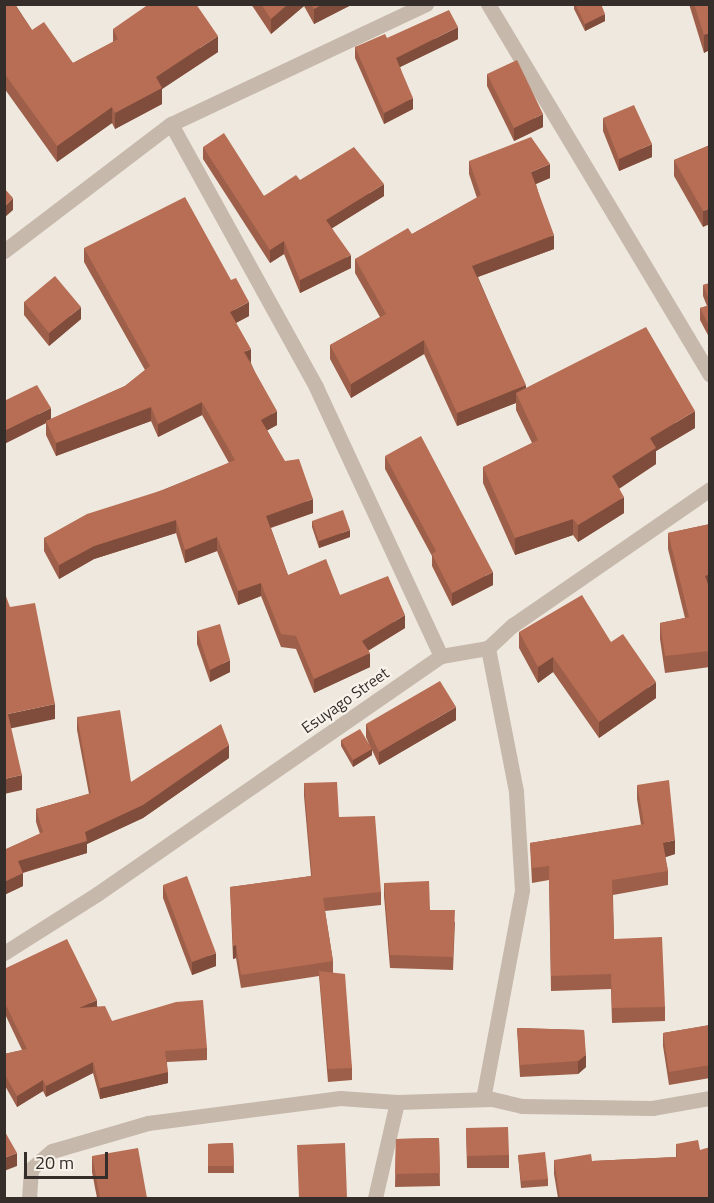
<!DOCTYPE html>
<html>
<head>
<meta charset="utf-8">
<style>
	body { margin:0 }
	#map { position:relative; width:714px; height:1203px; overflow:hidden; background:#efe8de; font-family:"Titillium Web",sans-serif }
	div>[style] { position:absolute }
	.minor>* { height:15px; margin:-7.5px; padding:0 7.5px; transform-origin:7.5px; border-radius:7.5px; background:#c6b8ab }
	.wall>* { inset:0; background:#9d5f49 }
	.shaded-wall>* { inset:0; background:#804d3c }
	.building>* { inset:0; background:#b76e55 }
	span { translate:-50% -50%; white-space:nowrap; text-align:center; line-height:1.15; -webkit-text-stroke:4.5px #f7f2ea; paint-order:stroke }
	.street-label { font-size:16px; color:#352d2a }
	.frame { position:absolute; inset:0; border:6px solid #352d2a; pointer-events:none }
	.scale { position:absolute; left:24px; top:1152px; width:84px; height:27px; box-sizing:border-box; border:3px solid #352d2a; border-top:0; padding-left:8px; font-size:18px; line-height:21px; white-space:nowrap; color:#352d2a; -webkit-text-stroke:4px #f7f2ea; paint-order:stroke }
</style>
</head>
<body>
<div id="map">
	<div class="minor">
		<div style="left:488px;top:4px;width:432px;rotate:59.1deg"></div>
		<div style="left:171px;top:124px;width:300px;rotate:61.1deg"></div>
		<div style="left:316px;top:387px;width:297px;rotate:65.1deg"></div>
		<div style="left:4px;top:251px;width:210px;rotate:-37.3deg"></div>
		<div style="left:171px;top:124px;width:282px;rotate:-25.2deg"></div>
		<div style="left:4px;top:953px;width:110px;rotate:-32.4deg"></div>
		<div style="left:97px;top:894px;width:418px;rotate:-34.7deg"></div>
		<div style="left:441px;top:656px;width:48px;rotate:-9.7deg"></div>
		<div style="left:488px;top:648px;width:34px;rotate:-43deg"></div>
		<div style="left:513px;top:625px;width:239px;rotate:-34.6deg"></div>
		<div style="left:483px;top:1099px;width:213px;rotate:-79.4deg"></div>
		<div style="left:522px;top:890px;width:99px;rotate:-93.5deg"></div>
		<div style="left:516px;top:791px;width:146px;rotate:-101.1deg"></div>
		<div style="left:29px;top:1198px;width:29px;rotate:-86deg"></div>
		<div style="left:31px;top:1169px;width:28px;rotate:-41deg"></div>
		<div style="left:52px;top:1151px;width:100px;rotate:-16.3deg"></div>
		<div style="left:148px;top:1123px;width:194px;rotate:-7.4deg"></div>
		<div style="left:340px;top:1098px;width:57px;rotate:4deg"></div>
		<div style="left:397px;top:1102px;width:95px;rotate:-1.8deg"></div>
		<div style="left:492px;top:1099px;width:31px;rotate:13deg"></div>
		<div style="left:522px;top:1106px;width:130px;rotate:0.9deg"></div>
		<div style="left:652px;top:1108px;width:59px;rotate:-9.8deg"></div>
		<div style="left:375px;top:1198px;width:98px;rotate:-77.1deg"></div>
	</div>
	<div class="wall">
		<div style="clip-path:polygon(4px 4px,15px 4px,32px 30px,73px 63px,113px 42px,113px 29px,218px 52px,162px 89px,162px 104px,115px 129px,112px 123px,57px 162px,4px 88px)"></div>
		<div style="clip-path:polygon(251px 4px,353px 4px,314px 24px,304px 6px,271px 34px)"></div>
		<div style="clip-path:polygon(574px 4px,601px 4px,605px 21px,585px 31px,574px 9px)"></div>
		<div style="clip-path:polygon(689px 4px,710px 4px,704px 53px)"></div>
		<div style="clip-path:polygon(387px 38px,458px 39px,400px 67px,413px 109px,384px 124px,355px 58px,355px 47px)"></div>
		<div style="clip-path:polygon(487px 74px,543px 127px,514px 141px,487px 86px)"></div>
		<div style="clip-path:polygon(603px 118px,652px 157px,619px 171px,603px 131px)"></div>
		<div style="clip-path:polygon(710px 145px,703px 227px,674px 176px,674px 160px)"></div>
		<div style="clip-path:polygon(203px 147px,264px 196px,300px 180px,384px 196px,332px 228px,351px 268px,300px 293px,284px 254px,270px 263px,203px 159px)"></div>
		<div style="clip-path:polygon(469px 161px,550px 178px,536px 184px,554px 249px,478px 277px,526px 388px,695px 428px,656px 451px,656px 464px,619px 489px,624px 513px,578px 542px,573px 535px,515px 555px,483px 483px,483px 467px,532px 443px,516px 410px,516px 403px,457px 426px,424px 354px,351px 398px,330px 359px,330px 345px,380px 317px,355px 273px,355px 259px,412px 234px,477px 198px,469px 174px)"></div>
		<div style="clip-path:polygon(84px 248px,249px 316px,236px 323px,251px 363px,277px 425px,267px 430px,313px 513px,271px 528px,288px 575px,340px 595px,405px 628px,368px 651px,370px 667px,314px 693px,296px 649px,281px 647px,261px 596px,238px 605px,217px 551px,185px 563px,176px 533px,94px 559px,59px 579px,44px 551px,44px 538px,229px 463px,202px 415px,158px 437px,151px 421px,56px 456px,46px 435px,46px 423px,4px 444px,4px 401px,51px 419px,125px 386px,145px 370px,84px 262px)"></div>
		<div style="clip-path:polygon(710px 283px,710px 339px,700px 320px,700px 308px,707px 306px,703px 296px,703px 285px)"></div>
		<div style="clip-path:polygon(24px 302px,81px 319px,49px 346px,24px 315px)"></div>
		<div style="clip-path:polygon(385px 456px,493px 585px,452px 606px,432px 566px,432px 556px,385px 469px)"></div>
		<div style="clip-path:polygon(312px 521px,350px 537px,319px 548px,312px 527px)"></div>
		<div style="clip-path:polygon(710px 524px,710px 667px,665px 673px,660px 639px,660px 623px,685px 618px,668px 549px,668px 533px)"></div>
		<div style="clip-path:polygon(197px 631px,230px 672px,210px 682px,197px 644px)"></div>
		<div style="clip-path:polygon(519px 632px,611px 642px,656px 698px,599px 738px,553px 672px,538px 683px,519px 648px)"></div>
		<div style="clip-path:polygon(77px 717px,131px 782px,229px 758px,143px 818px,87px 844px,87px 853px,23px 873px,23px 886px,4px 895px,4px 850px,40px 834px,36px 822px,36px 809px,89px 794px,77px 730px)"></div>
		<div style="clip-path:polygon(456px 720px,379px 765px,372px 750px,372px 755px,353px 767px,341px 746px,341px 740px,369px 744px,366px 737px,366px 724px)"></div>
		<div style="clip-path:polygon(304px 783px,339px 817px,381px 892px,381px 905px,325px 911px,333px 961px,333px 973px,352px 1068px,352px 1080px,328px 1082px,319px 976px,241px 988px,236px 958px,233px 959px,230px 887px,311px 876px,304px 796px)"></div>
		<div style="clip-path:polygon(637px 785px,675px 854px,665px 857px,668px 871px,668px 885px,613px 895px,614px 939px,665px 1007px,665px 1021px,612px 1023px,611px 989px,551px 991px,549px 880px,532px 883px,530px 843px,641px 825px,637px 799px)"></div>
		<div style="clip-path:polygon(384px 883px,430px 910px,455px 922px,453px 970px,390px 968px,384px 896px)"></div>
		<div style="clip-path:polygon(163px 885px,216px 966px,192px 975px,163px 898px)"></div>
		<div style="clip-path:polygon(4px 969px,97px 1006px,112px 1021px,207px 1048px,207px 1060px,167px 1062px,168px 1083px,100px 1099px,93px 1073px,46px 1097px,43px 1091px,17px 1107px,4px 1084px,4px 1054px,22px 1050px,4px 1012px)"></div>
		<div style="clip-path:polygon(710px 1025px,710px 1078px,669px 1085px,663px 1046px,663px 1033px)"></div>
		<div style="clip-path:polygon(517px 1028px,584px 1030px,586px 1067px,578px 1074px,520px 1077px)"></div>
		<div style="clip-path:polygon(466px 1128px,509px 1155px,509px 1168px,467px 1168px)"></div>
		<div style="clip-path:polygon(439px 1138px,440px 1186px,395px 1187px,396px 1139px)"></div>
		<div style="clip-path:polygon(233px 1143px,234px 1173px,208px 1173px,208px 1144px)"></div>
		<div style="clip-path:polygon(676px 1144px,700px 1150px,710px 1198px,558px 1198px,554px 1174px,554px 1160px,592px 1161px,676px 1157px)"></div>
		<div style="clip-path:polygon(518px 1155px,548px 1179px,548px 1186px,521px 1188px)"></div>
		<div style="clip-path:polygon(92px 1156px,147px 1198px,97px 1198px,92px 1172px)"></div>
	</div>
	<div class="shaded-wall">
		<div style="clip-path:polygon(288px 4px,304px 4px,304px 6px,271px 34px,271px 19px)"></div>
		<div style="clip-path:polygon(323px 4px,353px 4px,314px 24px,314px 9px)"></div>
		<div style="clip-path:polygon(605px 14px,605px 21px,585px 31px,585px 24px)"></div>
		<div style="clip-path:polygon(458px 27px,458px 39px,396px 69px,396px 58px)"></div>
		<div style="clip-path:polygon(710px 32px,710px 50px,704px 53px,704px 35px)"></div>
		<div style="clip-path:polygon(218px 36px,218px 52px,162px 89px,162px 104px,115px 129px,115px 113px,156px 77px)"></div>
		<div style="clip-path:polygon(413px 98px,413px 109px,384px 124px,384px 113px)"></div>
		<div style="clip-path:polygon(112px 107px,112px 123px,57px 162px,57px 146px)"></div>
		<div style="clip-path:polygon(543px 114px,543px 127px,514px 141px,514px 128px)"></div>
		<div style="clip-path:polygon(652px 144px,652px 157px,619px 171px,619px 159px)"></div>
		<div style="clip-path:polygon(550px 164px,550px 178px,531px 186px,531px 172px)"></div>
		<div style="clip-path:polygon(384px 184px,384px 196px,326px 232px,326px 220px)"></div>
		<div style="clip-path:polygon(13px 198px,13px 210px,4px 218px,4px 207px)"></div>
		<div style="clip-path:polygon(710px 208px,710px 224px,703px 227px,703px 211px)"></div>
		<div style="clip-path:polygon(554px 235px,554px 249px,472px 279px,472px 266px)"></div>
		<div style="clip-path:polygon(284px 241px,284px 254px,270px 263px,270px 250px)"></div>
		<div style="clip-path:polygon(351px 255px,351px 268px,300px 293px,300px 280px)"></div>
		<div style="clip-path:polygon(249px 302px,249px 316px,230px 326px,230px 312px)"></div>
		<div style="clip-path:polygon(81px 307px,81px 319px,49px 346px,49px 333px)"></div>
		<div style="clip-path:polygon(424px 340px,424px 354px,351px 398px,351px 384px)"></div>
		<div style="clip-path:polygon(251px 349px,251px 363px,244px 352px)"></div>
		<div style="clip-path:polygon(526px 385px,526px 399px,516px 393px,516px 403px,457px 426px,457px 413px)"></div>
		<div style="clip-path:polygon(202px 402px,202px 415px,158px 437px,158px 424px)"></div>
		<div style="clip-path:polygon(151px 407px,151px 421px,56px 456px,56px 443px)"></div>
		<div style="clip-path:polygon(51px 408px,51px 421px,46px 421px,46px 423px,4px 444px,4px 431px)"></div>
		<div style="clip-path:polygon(277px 411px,277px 425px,261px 434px,261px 420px)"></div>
		<div style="clip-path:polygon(695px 411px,695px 428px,656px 451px,656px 464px,612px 493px,612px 476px,650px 438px)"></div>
		<div style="clip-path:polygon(624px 497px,624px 513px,578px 542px,578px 525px)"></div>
		<div style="clip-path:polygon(313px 499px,313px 513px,266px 529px,266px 516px)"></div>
		<div style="clip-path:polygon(573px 519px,573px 535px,515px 555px,515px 538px)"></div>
		<div style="clip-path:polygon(176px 520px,176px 533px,94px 559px,59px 579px,59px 565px,94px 546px)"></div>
		<div style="clip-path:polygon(350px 530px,350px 537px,319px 548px,319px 541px)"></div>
		<div style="clip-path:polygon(217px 537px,217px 551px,185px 563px,185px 550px)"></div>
		<div style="clip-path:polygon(493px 572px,493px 585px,452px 606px,452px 593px)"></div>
		<div style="clip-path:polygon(710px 574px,710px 591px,705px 576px)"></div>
		<div style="clip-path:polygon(261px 583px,261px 596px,238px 605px,238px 591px)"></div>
		<div style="clip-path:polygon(405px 615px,405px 628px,362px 654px,362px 641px)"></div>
		<div style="clip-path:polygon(370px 653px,370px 667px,314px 693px,314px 679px)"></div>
		<div style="clip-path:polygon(553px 657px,553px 672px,538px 683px,538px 667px)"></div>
		<div style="clip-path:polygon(230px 660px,230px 672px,210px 682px,210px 670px)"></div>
		<div style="clip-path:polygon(656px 682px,656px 698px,599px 738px,599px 722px)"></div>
		<div style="clip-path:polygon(55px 704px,55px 719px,8px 729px,8px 714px)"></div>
		<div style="clip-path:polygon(456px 707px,456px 720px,379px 765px,379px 752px)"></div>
		<div style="clip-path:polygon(229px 745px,229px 758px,143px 818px,87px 844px,87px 853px,18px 874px,18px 861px,85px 832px)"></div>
		<div style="clip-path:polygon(372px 749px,372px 755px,353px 767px,353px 760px)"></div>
		<div style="clip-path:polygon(22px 775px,22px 790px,4px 794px,4px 779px)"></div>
		<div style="clip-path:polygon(675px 840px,675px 854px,663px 858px,663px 843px)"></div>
		<div style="clip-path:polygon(23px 873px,23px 886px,4px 895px,4px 882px)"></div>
		<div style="clip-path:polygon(236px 945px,236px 958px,233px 959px,233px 946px)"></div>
		<div style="clip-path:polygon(216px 953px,216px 966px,192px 975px,192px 962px)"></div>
		<div style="clip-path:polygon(97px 1000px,97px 1012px,79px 1008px)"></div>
		<div style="clip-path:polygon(586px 1055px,586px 1067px,578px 1074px,578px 1061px)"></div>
		<div style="clip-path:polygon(93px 1062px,93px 1073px,46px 1097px,46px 1086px)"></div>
		<div style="clip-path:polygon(168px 1072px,168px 1083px,100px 1099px,100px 1088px)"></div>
		<div style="clip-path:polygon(43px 1080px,43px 1091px,17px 1107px,17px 1096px)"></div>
		<div style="clip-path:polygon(17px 1153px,17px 1166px,4px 1171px,4px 1158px)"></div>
	</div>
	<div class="building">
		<div style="clip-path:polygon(4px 4px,14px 4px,32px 30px,44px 22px,73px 63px,118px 39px,113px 29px,149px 4px,196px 4px,218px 36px,156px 77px,162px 88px,115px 113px,112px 107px,57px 146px,4px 73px)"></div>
		<div style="clip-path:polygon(261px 4px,288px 4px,271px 19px)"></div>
		<div style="clip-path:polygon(311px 4px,323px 4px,314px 9px)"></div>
		<div style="clip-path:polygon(575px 4px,601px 4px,605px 14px,585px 24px)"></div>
		<div style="clip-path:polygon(694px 4px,710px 4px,710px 32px,704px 35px)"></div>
		<div style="clip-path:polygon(449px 10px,458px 27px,396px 58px,413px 98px,384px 113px,355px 47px,385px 34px,387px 38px)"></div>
		<div style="clip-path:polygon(517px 60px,543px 114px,514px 128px,487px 74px)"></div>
		<div style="clip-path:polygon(634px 105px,652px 144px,619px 159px,603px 118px)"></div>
		<div style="clip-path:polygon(224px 133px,264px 196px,296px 175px,300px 180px,354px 147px,384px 184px,326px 220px,351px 255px,300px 280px,284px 241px,270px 250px,203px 147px)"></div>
		<div style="clip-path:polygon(531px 137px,550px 164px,531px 172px,554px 235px,472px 266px,526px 385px,457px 413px,424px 340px,351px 384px,330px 345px,386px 314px,355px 259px,408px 228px,412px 234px,481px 195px,469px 161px)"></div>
		<div style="clip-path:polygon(710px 145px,710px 208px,703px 211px,674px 160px)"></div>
		<div style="clip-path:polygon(4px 188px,13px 198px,4px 207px)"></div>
		<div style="clip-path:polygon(185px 197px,231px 280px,236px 278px,249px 302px,230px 312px,251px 349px,244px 352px,277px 411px,261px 420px,285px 461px,299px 459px,313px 499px,266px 516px,288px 575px,326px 559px,340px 595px,388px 576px,405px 615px,362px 641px,370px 653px,314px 679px,296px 636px,281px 634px,261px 583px,238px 591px,217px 537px,185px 550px,176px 520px,94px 546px,59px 565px,44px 538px,87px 514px,166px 489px,235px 460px,202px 402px,158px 424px,151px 407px,56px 443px,46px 421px,125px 386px,150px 366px,84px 248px)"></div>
		<div style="clip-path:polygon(55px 276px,81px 307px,49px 333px,24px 302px)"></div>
		<div style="clip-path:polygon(710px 283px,710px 302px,703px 285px)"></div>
		<div style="clip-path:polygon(710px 305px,710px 328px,700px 308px)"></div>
		<div style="clip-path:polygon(646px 327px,695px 411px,650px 438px,656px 448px,612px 476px,624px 497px,578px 525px,573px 519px,515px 538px,483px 467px,538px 440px,516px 393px)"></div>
		<div style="clip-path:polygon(37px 385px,51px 408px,4px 431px,4px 401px)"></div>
		<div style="clip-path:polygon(421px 436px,493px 572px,452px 593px,432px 554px,436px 551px,385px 456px)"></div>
		<div style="clip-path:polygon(343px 510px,350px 530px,319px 541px,312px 521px)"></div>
		<div style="clip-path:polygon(710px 524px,710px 574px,705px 576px,710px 590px,710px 651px,665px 656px,660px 623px,689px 617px,668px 533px)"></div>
		<div style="clip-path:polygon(4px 591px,10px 607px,35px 603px,55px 704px,8px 714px,22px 775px,4px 779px)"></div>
		<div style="clip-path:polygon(582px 595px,611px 642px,623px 634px,656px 682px,599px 722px,553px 657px,538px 667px,519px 632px)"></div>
		<div style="clip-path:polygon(220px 624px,230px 660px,210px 670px,197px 631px)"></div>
		<div style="clip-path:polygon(440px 681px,456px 707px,379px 752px,366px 724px)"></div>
		<div style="clip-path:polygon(120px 710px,131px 782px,221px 724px,229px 745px,143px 805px,85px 832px,87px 841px,18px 861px,23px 873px,4px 882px,4px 850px,43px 832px,36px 809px,91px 793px,77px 717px)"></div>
		<div style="clip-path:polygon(360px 729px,372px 749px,353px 760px,341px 740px)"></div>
		<div style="clip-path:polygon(669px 780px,675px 840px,663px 843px,668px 871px,612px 880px,614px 939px,662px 937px,665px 1007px,612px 1008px,611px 974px,551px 976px,549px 866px,532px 868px,530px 843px,644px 824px,637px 785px)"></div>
		<div style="clip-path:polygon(337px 782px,339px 817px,375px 816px,381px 892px,323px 898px,333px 961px,241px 975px,236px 945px,233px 946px,230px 887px,312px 876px,304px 783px)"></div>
		<div style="clip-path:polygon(187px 876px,216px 953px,192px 962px,163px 885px)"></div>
		<div style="clip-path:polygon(429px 881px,430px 910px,455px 910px,453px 957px,390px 955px,384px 883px)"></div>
		<div style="clip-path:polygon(67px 939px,97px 1000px,79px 1008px,105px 1006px,112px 1021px,176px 1002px,203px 1000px,207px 1048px,165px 1051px,168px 1072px,100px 1088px,93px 1062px,46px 1086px,43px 1080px,17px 1096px,4px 1073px,4px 1054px,27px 1049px,4px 1001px,4px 969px)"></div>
		<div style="clip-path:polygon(319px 971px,345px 974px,352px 1068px,328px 1069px)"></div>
		<div style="clip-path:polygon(710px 1025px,710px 1065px,669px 1072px,663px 1033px)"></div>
		<div style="clip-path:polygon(517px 1028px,584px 1030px,586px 1055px,578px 1061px,520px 1065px)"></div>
		<div style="clip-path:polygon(508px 1127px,509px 1155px,467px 1156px,466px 1128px)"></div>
		<div style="clip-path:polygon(4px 1130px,17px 1153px,4px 1158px)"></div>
		<div style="clip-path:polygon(439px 1138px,440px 1173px,395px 1174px,396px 1139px)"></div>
		<div style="clip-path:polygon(698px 1140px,700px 1150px,710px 1147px,710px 1198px,560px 1198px,554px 1160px,591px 1154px,592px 1161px,677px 1157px,676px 1144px)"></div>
		<div style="clip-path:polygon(233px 1143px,234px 1166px,208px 1166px,208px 1144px)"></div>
		<div style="clip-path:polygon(345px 1143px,347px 1198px,299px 1198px,297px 1145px)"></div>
		<div style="clip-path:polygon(138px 1148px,147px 1198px,100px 1198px,92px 1156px)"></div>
		<div style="clip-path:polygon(545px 1152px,548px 1179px,521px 1181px,518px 1155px)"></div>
	</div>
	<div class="street-label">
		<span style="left:345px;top:700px;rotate:-35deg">Esuyago Street</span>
	</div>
	<div class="frame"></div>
	<div class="scale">20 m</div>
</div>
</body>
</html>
